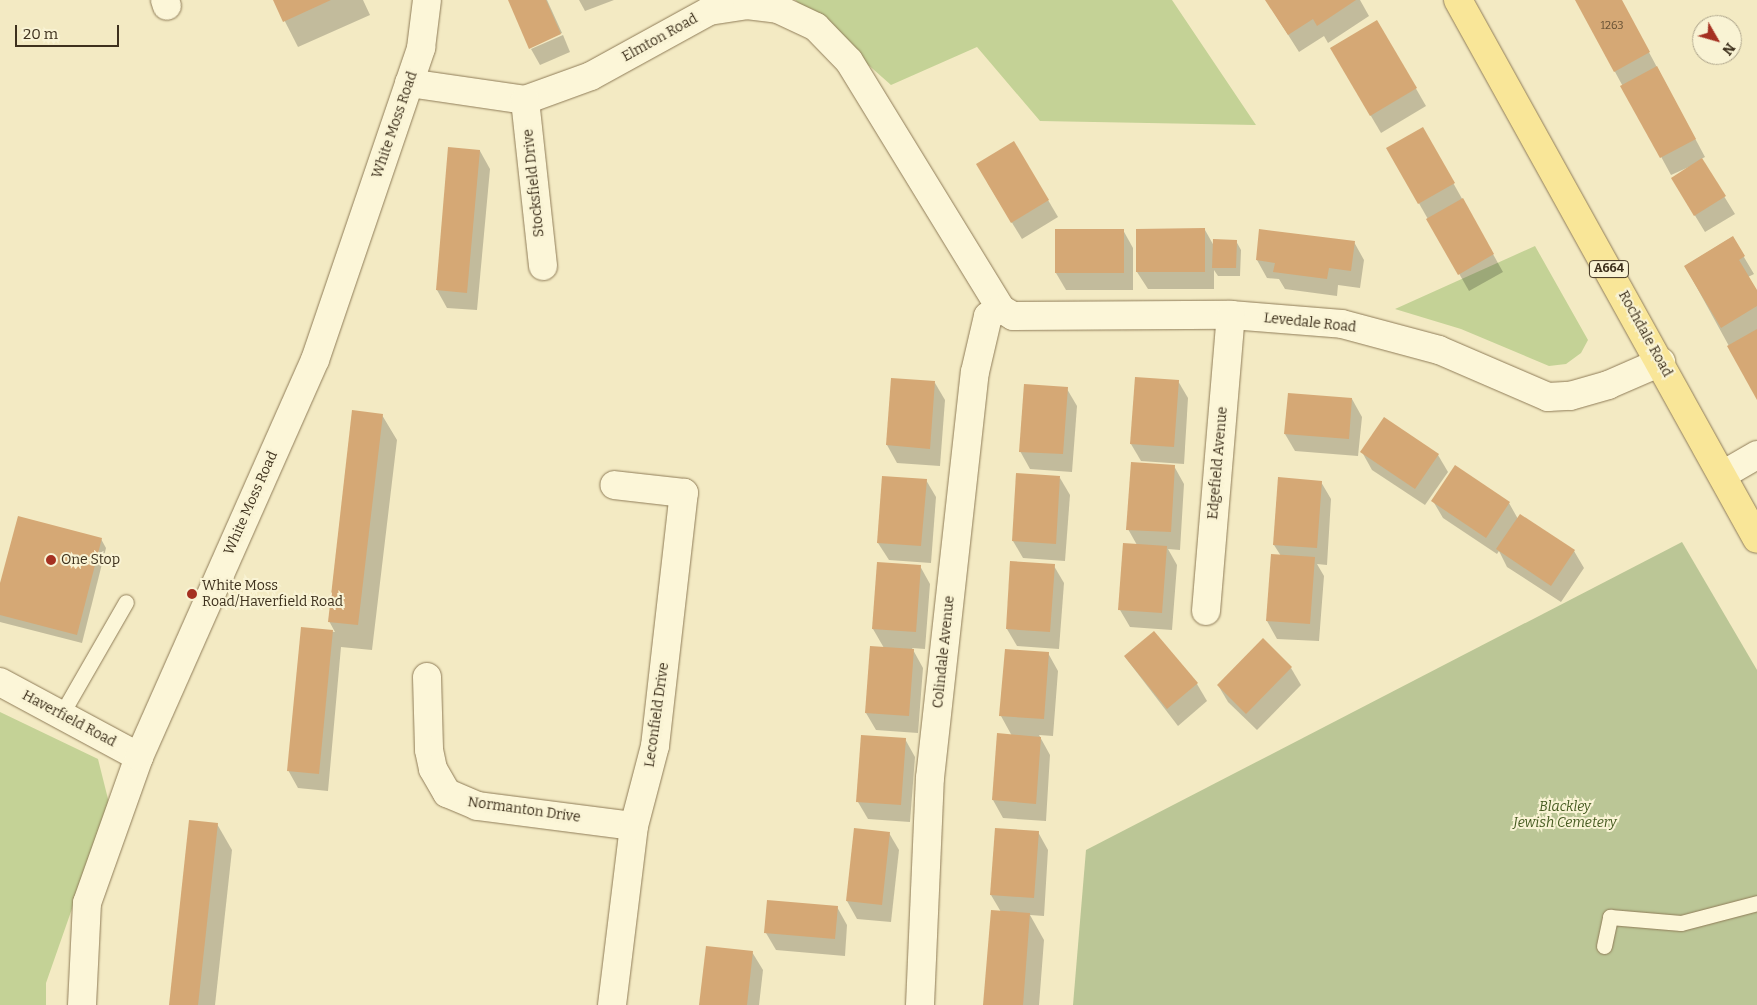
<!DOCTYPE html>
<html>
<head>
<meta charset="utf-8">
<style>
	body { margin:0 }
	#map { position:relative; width:1757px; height:1005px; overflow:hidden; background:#f3eac3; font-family:Bitter,serif }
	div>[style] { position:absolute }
	.green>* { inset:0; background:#c4d296 }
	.cemetery>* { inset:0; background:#bbc696 }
	.shadow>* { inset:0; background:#0003 }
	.building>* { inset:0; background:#d5a875 }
	.roads { filter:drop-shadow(0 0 1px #8f7c58) drop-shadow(0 0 1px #8f7c58) }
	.lane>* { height:15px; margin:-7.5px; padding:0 7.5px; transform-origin:7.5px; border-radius:7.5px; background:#fcf6d8 }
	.street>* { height:28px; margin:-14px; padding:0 14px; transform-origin:14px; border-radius:14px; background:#fcf6d8 }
	.primary>* { height:28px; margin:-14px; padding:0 14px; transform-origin:14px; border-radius:14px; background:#f9e698 }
	.dots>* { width:14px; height:14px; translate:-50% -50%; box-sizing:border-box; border:2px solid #f9f3d4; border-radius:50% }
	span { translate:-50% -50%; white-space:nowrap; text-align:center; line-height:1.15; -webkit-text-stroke:4px #f9f3d4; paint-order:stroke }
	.number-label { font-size:11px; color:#644f33 }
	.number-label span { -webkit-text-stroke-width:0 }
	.shield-label span { padding:1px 4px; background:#f9f3d4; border:1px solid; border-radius:4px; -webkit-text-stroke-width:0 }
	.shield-label { font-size:12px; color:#3e311d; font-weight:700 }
	.street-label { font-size:14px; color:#3e311d }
	.poi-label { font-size:14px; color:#3e311d }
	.left { translate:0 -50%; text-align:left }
	.park-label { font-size:14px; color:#475c22; font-style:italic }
	.north { position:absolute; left:1692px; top:15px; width:50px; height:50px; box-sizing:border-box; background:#f9f3d4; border:1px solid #aea58b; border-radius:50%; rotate:128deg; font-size:14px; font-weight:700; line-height:20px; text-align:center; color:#3e311d }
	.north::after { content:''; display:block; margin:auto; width:18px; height:22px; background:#a53021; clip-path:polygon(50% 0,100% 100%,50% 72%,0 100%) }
	.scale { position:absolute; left:15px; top:25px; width:104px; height:22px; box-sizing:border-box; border:2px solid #3e311d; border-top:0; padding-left:6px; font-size:15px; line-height:18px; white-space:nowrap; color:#3e311d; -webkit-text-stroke:4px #f9f3d4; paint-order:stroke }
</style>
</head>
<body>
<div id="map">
	<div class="green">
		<div style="clip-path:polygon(795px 0,1172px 0,1256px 125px,1040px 121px,977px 47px,891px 85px)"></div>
		<div style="clip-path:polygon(1535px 246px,1588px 340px,1581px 353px,1566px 364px,1549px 366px,1461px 329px,1395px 309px)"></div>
		<div style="clip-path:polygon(0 712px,98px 759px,109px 803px,46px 983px,46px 1005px,0 1005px)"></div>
	</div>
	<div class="cemetery">
		<div style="clip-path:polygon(1682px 542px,1757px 670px,1757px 1005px,1073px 1005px,1086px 850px)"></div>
	</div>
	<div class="shadow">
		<div style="clip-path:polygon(274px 0,363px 0,370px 15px,298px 47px)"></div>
		<div style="clip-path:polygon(509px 0,547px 0,562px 33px,530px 47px)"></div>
		<div style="clip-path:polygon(579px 0,614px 0,585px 11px)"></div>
		<div style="clip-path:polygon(1266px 0,1360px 0,1369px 16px,1328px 43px,1324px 36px,1299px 52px)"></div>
		<div style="clip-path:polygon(1576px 0,1621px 0,1705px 157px,1701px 159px,1735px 214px,1705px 232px,1683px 196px,1700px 162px,1671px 175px)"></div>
		<div style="clip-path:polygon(1377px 21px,1426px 106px,1381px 133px,1331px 48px)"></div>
		<div style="clip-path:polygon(563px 35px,570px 52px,540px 65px,531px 49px)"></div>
		<div style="clip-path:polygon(1423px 129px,1503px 272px,1469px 291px,1388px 149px)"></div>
		<div style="clip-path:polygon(449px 149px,480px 151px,490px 169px,477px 310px,447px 308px,437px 290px)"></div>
		<div style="clip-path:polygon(987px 182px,1048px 200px,1058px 217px,1022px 239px)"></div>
		<div style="clip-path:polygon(1123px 230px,1133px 248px,1133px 290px,1066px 290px,1056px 273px)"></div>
		<div style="clip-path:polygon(1205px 230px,1214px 246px,1236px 241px,1241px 250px,1240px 276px,1218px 276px,1214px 270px,1214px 289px,1148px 289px,1137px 272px)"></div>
		<div style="clip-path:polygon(1732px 237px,1754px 274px,1748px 277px,1757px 293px,1757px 397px,1685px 266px)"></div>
		<div style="clip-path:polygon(1354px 242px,1364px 260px,1360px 288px,1338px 285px,1337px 296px,1285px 289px,1279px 279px,1267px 278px,1257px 260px)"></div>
		<div style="clip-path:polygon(892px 380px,935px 383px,945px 400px,940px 466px,897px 463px,887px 445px)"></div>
		<div style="clip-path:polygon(1178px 381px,1188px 398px,1184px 464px,1141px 461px,1131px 444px)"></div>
		<div style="clip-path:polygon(1067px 389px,1077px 406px,1072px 472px,1030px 469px,1020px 451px)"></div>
		<div style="clip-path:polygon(1352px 399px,1362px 417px,1358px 456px,1295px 451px,1285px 434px)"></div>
		<div style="clip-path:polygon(382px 415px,397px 440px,372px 650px,341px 647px,328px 791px,298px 788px,288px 770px,302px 628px,335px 632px,329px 621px)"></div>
		<div style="clip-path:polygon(1362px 452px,1438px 455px,1448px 472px,1425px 505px,1372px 470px)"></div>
		<div style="clip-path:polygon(1174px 466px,1184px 484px,1180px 550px,1168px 549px,1177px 565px,1172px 630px,1130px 627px,1120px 610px,1137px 545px,1128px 529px)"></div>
		<div style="clip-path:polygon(1060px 478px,1070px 495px,1065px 561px,1023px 558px,1013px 541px)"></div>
		<div style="clip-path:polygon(926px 480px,936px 497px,931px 563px,889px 560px,878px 543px)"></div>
		<div style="clip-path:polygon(1321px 482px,1331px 499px,1327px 565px,1317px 564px,1324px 576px,1319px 641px,1277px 639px,1267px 621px,1272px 555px,1281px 556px,1274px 545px)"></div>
		<div style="clip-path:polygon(1433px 501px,1509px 503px,1518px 519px,1574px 551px,1584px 568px,1561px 602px,1507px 567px,1499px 551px,1497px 554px,1443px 518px)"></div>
		<div style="clip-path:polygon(101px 539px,106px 548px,82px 643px,0 622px,0 588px)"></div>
		<div style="clip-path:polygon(920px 566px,930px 584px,925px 649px,912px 648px,923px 668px,918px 733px,876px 730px,866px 713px,884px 648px,873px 629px)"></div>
		<div style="clip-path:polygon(1054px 566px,1064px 583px,1059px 649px,1017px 646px,1007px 629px)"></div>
		<div style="clip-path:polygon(1048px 653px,1058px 671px,1053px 736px,1039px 735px,1050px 755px,1046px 821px,1003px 818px,993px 800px,998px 735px,1012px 736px,1001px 716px)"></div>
		<div style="clip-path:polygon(1125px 657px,1197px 684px,1207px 701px,1178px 726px)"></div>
		<div style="clip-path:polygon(1291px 668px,1301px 685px,1257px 730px,1228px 702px,1218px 685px)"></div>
		<div style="clip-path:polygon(905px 739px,915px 757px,910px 822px,868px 819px,858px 802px)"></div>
		<div style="clip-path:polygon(217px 824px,232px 850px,215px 1005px,170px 1005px)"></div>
		<div style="clip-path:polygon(996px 829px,1038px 832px,1048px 850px,1044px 916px,1030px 915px,1044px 940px,1039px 1005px,984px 1005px,1001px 912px,991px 895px)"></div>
		<div style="clip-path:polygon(889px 833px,899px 850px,891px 922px,857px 919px,847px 901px)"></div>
		<div style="clip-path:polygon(837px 907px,847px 925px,845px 956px,776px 950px,766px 933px)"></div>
		<div style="clip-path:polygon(752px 952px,763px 970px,759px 1005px,701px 1005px)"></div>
	</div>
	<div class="building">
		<div style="clip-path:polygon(273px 0,331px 0,283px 22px)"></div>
		<div style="clip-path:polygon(508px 0,546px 0,561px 34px,529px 49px)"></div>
		<div style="clip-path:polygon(1265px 0,1356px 0,1317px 26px,1313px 19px,1288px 35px)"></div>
		<div style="clip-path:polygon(1575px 0,1622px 0,1650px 52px,1614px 72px)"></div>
		<div style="clip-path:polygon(1377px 20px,1417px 88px,1370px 116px,1330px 48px)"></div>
		<div style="clip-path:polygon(1657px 66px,1696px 139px,1660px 158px,1620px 86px)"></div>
		<div style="clip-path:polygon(1423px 127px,1455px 183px,1418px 204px,1386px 148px)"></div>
		<div style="clip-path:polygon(1014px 141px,1049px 200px,1011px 223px,976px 164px)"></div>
		<div style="clip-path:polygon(448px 147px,480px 150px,467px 293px,436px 290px)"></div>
		<div style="clip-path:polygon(1702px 158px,1726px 196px,1694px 216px,1671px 178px)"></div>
		<div style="clip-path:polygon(1463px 198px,1494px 254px,1458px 275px,1426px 219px)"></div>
		<div style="clip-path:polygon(1205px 228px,1205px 272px,1136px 272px,1136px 229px)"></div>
		<div style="clip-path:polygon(1055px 229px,1124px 229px,1124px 273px,1055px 273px)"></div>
		<div style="clip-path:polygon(1259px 229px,1355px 241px,1351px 271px,1329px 268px,1327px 279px,1273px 272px,1275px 263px,1256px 260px)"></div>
		<div style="clip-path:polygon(1733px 236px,1745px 256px,1739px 260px,1757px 290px,1757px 306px,1721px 328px,1684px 266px)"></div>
		<div style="clip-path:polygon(1213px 239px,1237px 240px,1236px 268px,1212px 268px)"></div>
		<div style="clip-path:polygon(1757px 329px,1757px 400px,1727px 346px)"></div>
		<div style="clip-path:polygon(1135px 377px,1179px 380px,1174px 447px,1130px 444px)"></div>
		<div style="clip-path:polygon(891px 378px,935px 381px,930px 449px,886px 445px)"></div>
		<div style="clip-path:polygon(1024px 384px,1068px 387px,1063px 454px,1019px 452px)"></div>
		<div style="clip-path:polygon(1288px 393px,1352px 398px,1349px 439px,1284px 434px)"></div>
		<div style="clip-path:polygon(352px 410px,383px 414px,358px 625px,328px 622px)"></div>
		<div style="clip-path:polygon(1384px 417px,1439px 454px,1415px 489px,1360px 452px)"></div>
		<div style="clip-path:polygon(1131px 462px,1175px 465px,1171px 532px,1126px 530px)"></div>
		<div style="clip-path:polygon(1455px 465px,1510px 502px,1486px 538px,1431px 501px)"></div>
		<div style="clip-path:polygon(1016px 473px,1060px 476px,1056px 544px,1012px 541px)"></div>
		<div style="clip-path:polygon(882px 476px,927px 479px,921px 546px,877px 543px)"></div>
		<div style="clip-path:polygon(1278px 477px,1322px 481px,1317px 548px,1273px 545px)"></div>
		<div style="clip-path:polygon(1520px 514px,1575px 550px,1551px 586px,1496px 549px)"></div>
		<div style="clip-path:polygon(18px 516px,102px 538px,77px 635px,0 615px,0 583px)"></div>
		<div style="clip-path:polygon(1123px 543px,1167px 546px,1162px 613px,1118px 610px)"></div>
		<div style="clip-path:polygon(1271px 554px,1315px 557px,1310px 624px,1266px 621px)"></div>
		<div style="clip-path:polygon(1010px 561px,1055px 564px,1050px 632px,1006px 629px)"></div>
		<div style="clip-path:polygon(877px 562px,921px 565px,916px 632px,872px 629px)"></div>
		<div style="clip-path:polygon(301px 627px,333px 630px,319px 774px,287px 771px)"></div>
		<div style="clip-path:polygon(1154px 631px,1198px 683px,1167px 709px,1124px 656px)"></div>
		<div style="clip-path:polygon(1263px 638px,1292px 667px,1246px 714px,1217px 685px)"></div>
		<div style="clip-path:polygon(870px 646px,914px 649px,909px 716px,865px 713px)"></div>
		<div style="clip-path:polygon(1005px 649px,1049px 652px,1044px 719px,999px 716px)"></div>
		<div style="clip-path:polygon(997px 733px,1041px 737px,1036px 804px,992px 800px)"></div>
		<div style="clip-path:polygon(861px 735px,906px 738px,901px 805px,856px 802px)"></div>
		<div style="clip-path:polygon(189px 820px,218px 823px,198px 1005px,169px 1005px)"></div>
		<div style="clip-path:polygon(854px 828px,890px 832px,882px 905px,846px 901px)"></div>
		<div style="clip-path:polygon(995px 828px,1039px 831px,1034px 898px,990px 895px)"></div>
		<div style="clip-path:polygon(767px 900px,838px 906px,835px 939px,764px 933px)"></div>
		<div style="clip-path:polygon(991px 910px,1030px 913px,1023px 1005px,983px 1005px)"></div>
		<div style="clip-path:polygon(706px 946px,753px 951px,747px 1005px,699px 1005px)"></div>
	</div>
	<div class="roads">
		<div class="lane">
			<div style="left:61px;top:715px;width:130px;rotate:-60.1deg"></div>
			<div style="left:1604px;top:946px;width:30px;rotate:-78deg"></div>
			<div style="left:1610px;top:917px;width:71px;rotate:4.8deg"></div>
			<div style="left:1681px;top:923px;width:79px;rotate:-14.7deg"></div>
		</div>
		<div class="street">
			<div style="left:165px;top:0;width:6px;rotate:72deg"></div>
			<div style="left:409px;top:83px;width:117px;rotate:8.3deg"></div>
			<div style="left:525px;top:100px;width:70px;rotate:-20deg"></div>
			<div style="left:591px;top:76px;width:135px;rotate:-28.8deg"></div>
			<div style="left:709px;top:11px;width:38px;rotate:-9deg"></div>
			<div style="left:747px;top:5px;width:31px;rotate:7deg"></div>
			<div style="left:778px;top:9px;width:42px;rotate:25.3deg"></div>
			<div style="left:816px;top:27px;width:47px;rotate:45.9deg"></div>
			<div style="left:849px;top:61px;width:291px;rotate:58.5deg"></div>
			<div style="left:1001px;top:309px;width:14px;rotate:30deg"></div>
			<div style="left:1013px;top:316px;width:218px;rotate:-0.3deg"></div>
			<div style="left:1231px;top:315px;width:111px;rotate:4.6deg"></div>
			<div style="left:1342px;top:324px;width:100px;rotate:15deg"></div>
			<div style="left:1439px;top:350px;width:119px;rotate:23.3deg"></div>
			<div style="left:1548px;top:397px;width:22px;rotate:-3deg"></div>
			<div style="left:1570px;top:396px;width:40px;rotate:-16deg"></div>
			<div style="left:1608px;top:385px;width:58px;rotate:-23.5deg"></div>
			<div style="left:525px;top:100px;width:167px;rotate:83.8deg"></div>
			<div style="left:1724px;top:474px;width:38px;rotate:-30deg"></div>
			<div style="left:1206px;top:611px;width:297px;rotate:-85.2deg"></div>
			<div style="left:427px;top:677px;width:73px;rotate:88.4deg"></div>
			<div style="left:429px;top:750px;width:19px;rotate:78deg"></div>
			<div style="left:433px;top:769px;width:28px;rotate:60deg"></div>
			<div style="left:447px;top:793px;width:33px;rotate:23deg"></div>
			<div style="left:477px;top:806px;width:158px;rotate:7.3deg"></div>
			<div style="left:0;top:682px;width:158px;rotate:28.3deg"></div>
			<div style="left:82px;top:1005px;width:102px;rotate:-87.2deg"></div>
			<div style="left:87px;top:903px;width:155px;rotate:-70.4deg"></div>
			<div style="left:139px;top:757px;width:434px;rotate:-66.1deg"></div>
			<div style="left:315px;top:360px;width:330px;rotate:-71.2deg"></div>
			<div style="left:421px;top:48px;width:48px;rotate:-82.9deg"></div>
			<div style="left:612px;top:1005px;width:180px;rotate:-83deg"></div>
			<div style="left:634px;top:826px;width:83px;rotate:-75.3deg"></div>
			<div style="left:655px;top:746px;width:255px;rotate:-83.5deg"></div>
			<div style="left:684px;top:493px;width:70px;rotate:-173.5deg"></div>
			<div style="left:920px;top:1005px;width:227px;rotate:-87.5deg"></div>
			<div style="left:930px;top:778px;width:408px;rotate:-83.7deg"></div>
			<div style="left:975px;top:372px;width:57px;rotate:-76.9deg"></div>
			<div style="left:988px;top:316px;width:15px;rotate:-28deg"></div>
		</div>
		<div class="primary">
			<div style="left:1458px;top:0;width:616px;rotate:60.98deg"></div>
		</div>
	</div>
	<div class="dots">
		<div style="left:51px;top:560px;background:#a53021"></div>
		<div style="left:192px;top:594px;background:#a53021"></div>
	</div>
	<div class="number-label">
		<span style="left:1612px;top:26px">1263</span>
	</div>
	<div class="shield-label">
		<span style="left:1609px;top:269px">A664</span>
	</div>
	<div class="street-label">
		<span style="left:660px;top:38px;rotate:-29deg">Elmton Road</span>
		<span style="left:395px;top:125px;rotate:-71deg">White Moss Road</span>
		<span style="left:534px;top:183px;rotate:-96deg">Stocksfield Drive</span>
		<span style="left:1310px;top:323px;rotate:6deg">Levedale Road</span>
		<span style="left:1645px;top:334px;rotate:61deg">Rochdale Road</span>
		<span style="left:1218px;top:463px;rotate:-85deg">Edgefield Avenue</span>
		<span style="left:251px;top:503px;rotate:-66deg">White Moss Road</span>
		<span style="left:944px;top:652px;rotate:-84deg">Colindale Avenue</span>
		<span style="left:657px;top:715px;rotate:-82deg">Leconfield Drive</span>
		<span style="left:69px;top:719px;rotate:28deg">Haverfield Road</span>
		<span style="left:524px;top:810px;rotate:8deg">Normanton Drive</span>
	</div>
	<div class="poi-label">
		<span class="left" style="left:61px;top:560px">One Stop</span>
		<span class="left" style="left:202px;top:594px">White Moss<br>Road/Haverfield Road</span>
	</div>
	<div class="park-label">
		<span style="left:1565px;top:815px">Blackley<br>Jewish Cemetery</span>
	</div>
	<div class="north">N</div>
	<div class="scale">20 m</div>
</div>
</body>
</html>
